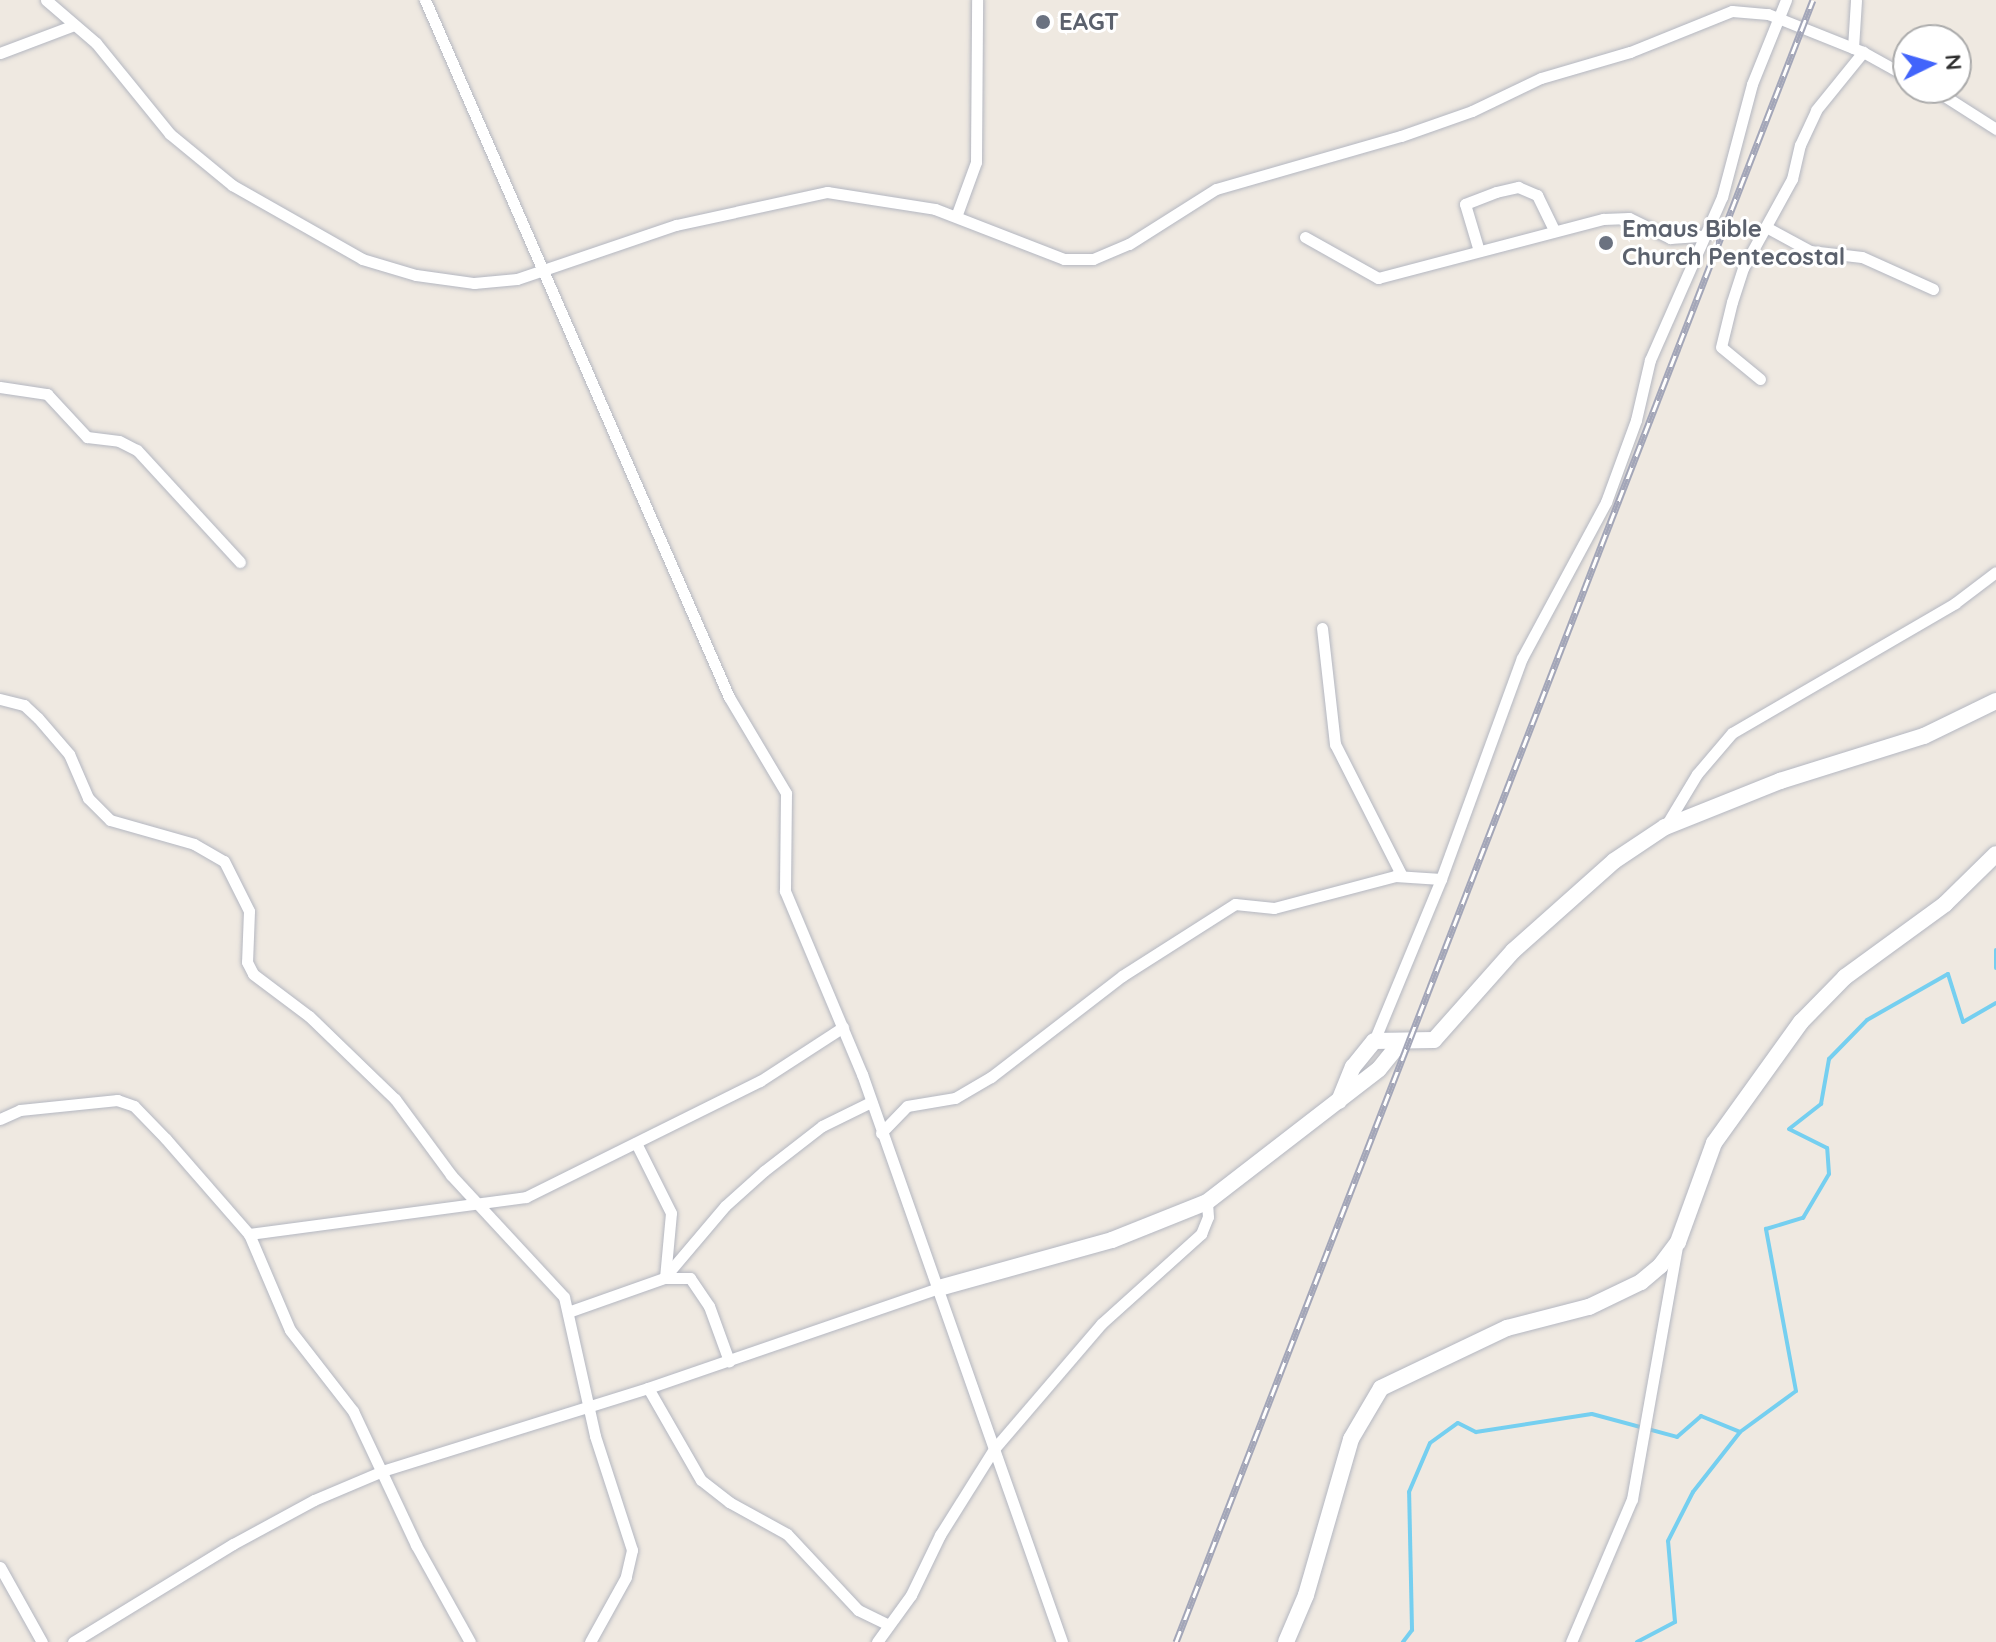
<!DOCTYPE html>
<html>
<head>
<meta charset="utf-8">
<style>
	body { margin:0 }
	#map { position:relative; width:1996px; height:1642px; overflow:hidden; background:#efe9e1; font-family:Quicksand,sans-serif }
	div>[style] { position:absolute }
	.stream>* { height:4px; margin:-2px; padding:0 2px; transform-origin:2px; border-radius:2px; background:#75cff0 }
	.roads { filter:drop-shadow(0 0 2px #b4b7c1) drop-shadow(0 0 2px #b4b7c1) }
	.street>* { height:11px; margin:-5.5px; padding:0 5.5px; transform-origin:5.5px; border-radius:5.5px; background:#fff }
	.secondary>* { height:16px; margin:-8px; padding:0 8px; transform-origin:8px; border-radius:8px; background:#fff }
	.rail>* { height:7px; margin-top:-3.5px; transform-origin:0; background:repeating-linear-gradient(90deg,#fff 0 12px,#a3a6b8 0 24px); box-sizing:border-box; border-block:2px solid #a3a6b8 }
	.dots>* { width:22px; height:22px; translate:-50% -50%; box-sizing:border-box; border:4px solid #fff; border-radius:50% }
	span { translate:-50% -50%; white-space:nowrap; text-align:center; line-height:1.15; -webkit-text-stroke:6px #fff; paint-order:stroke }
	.worship-label { font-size:24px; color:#5b616d; font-weight:700 }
	.left { translate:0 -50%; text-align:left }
	.north { position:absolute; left:1892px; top:24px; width:80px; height:80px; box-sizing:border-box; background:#fff; border:2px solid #ababab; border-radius:50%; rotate:85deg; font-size:22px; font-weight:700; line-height:32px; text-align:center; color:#2e2e2e }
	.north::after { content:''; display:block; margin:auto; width:28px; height:36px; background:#4264fb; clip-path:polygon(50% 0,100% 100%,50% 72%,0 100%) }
</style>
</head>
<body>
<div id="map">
	<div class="stream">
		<div style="left:1996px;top:950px;width:18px;rotate:90deg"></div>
		<div style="left:1403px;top:1642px;width:15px;rotate:-53deg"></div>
		<div style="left:1412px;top:1630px;width:138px;rotate:-91.2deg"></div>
		<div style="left:1409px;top:1492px;width:53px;rotate:-66.8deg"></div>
		<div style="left:1430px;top:1443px;width:34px;rotate:-36deg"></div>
		<div style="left:1458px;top:1423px;width:20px;rotate:27deg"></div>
		<div style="left:1476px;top:1432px;width:117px;rotate:-8.8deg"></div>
		<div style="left:1592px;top:1414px;width:88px;rotate:15.1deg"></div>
		<div style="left:1677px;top:1437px;width:32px;rotate:-41deg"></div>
		<div style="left:1701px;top:1416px;width:42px;rotate:22.3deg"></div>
		<div style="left:1637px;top:1642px;width:43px;rotate:-27.8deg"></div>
		<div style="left:1675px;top:1622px;width:81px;rotate:-94.9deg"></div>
		<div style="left:1668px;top:1541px;width:55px;rotate:-63deg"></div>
		<div style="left:1693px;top:1492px;width:76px;rotate:-51.9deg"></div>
		<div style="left:1740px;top:1432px;width:69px;rotate:-36.2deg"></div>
		<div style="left:1796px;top:1391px;width:165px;rotate:-100.5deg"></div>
		<div style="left:1766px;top:1229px;width:39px;rotate:-17deg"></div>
		<div style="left:1803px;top:1218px;width:51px;rotate:-59.4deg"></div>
		<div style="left:1829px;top:1174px;width:26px;rotate:-94deg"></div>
		<div style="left:1827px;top:1148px;width:42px;rotate:-153.4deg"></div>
		<div style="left:1789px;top:1129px;width:41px;rotate:-38deg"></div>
		<div style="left:1821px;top:1104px;width:46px;rotate:-79.9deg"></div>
		<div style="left:1829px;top:1059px;width:54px;rotate:-45.7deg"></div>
		<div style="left:1867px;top:1020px;width:93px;rotate:-29.6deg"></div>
		<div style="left:1948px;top:974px;width:50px;rotate:72.6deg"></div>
		<div style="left:1963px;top:1022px;width:38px;rotate:-30deg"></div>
	</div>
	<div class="roads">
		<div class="street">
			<div style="left:46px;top:0;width:66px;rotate:40.7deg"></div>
			<div style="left:96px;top:43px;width:117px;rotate:50.9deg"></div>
			<div style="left:170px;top:134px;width:80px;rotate:39.4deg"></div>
			<div style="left:232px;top:185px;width:150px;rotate:29.6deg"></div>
			<div style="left:362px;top:259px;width:56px;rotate:16.5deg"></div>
			<div style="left:416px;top:275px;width:59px;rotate:7.9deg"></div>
			<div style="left:474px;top:283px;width:43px;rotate:-5.3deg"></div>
			<div style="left:517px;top:279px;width:168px;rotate:-18.8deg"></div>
			<div style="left:676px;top:225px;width:155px;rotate:-12.3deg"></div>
			<div style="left:827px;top:192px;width:109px;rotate:8.9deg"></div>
			<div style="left:935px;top:209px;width:138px;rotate:21.2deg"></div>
			<div style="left:1064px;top:259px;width:29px"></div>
			<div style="left:1093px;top:259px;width:39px;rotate:-23deg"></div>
			<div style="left:1129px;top:244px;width:103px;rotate:-32.3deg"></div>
			<div style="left:1216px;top:189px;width:192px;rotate:-16deg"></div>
			<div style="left:1401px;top:136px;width:75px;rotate:-19.4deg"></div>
			<div style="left:1472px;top:111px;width:76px;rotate:-25.6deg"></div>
			<div style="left:1541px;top:78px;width:93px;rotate:-16.3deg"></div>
			<div style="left:1630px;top:52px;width:110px;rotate:-21.9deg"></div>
			<div style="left:1732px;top:11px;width:36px;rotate:5deg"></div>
			<div style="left:1768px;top:14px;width:102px;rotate:21.8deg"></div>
			<div style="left:1863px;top:52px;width:51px;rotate:29.1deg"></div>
			<div style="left:425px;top:0;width:760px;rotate:66.44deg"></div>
			<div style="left:729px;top:697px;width:112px;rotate:59.3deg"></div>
			<div style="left:786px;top:793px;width:98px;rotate:90.6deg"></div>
			<div style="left:785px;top:891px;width:199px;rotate:67.2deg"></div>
			<div style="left:862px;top:1074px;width:602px;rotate:70.6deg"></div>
			<div style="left:1853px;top:48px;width:48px;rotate:-86.4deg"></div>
			<div style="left:0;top:53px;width:79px;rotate:-20.7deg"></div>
			<div style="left:1932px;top:88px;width:76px;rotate:32.6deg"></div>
			<div style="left:957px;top:214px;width:55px;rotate:-69.9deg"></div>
			<div style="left:976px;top:162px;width:162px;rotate:-89.6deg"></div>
			<div style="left:1766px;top:227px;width:50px;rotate:28.6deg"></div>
			<div style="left:1810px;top:251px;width:52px;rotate:6.6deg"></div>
			<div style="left:1862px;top:257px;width:78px;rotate:24.3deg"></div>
			<div style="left:1305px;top:237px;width:84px;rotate:29.3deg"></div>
			<div style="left:1378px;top:278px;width:233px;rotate:-14.7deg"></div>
			<div style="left:1603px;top:219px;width:26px;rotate:-2deg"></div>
			<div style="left:1629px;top:218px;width:46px;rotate:26deg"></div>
			<div style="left:1670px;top:238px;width:32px;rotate:-4deg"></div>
			<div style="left:1479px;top:251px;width:49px;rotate:-106.6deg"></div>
			<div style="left:1465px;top:204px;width:33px;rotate:-21deg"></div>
			<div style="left:1496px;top:192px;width:23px;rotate:-13deg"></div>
			<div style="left:1518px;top:187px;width:21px;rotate:23deg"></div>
			<div style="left:1537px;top:195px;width:39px;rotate:64deg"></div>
			<div style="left:1760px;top:379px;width:50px;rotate:-140.6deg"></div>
			<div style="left:1721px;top:347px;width:46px;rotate:-76.3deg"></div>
			<div style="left:1732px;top:302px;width:36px;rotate:-72deg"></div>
			<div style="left:1743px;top:268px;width:102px;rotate:-61.2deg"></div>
			<div style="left:1792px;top:179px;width:35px;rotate:-77deg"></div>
			<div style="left:1800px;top:145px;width:38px;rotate:-65deg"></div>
			<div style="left:1816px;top:110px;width:75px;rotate:-51deg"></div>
			<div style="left:0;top:387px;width:48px;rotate:8.5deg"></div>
			<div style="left:47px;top:394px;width:59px;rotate:47.1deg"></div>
			<div style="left:87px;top:437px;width:32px;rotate:7deg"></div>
			<div style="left:119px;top:441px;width:20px;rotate:27deg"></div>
			<div style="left:137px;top:450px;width:152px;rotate:47.4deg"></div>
			<div style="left:1322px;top:628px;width:117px;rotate:83.6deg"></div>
			<div style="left:1335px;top:744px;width:148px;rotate:63.1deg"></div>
			<div style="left:0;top:699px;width:25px;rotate:14deg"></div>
			<div style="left:24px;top:705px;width:19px;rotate:43deg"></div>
			<div style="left:38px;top:718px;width:48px;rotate:49.3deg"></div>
			<div style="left:69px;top:754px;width:48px;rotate:66.6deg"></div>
			<div style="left:88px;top:798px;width:31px;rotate:45deg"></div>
			<div style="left:110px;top:820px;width:87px;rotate:15.9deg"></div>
			<div style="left:194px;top:844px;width:34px;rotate:30deg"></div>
			<div style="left:224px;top:861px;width:56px;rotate:63.4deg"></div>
			<div style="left:249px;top:911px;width:51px;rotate:92.2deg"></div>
			<div style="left:247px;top:962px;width:13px;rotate:63deg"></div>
			<div style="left:253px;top:974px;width:70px;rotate:36.9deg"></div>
			<div style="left:309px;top:1016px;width:120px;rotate:44deg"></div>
			<div style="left:395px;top:1099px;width:94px;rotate:53.6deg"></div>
			<div style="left:451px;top:1175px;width:166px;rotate:47.2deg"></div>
			<div style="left:564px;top:1297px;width:142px;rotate:77.4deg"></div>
			<div style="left:595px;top:1436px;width:120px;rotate:72deg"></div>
			<div style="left:632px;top:1550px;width:28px;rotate:103deg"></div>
			<div style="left:626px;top:1577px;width:74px;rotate:119deg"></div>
			<div style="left:1665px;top:827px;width:62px;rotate:-58.9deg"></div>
			<div style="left:1697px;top:774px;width:54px;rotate:-49.5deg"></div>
			<div style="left:1732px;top:733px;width:258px;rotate:-30.2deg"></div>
			<div style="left:1955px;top:603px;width:51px;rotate:-37.1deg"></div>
			<div style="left:1374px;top:1041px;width:175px;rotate:-67.5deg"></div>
			<div style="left:1441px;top:879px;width:235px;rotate:-69.9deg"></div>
			<div style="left:1522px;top:658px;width:177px;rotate:-61.7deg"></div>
			<div style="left:1606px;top:502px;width:87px;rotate:-69.9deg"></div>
			<div style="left:1636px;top:420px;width:62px;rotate:-76.9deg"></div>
			<div style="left:1650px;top:360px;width:178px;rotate:-66.2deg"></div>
			<div style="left:1722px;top:197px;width:117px;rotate:-75.1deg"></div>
			<div style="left:1752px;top:84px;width:91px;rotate:-68deg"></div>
			<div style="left:0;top:1119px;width:22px;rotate:-24deg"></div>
			<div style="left:20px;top:1110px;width:98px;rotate:-5.9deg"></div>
			<div style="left:117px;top:1100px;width:18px;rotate:19deg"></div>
			<div style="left:134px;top:1106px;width:46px;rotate:45.9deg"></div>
			<div style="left:166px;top:1139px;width:126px;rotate:48.9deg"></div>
			<div style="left:249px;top:1234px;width:104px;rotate:66.9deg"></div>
			<div style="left:290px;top:1330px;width:103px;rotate:52.1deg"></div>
			<div style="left:353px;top:1411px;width:148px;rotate:64.8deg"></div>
			<div style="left:416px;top:1545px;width:111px;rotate:60.9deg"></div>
			<div style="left:881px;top:1133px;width:37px;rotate:-46deg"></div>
			<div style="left:907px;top:1106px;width:49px;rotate:-9.5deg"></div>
			<div style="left:955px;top:1098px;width:42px;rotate:-30.3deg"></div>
			<div style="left:991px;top:1077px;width:165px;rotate:-37.6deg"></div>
			<div style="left:1122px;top:976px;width:134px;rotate:-32.5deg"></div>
			<div style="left:1235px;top:904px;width:39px;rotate:6deg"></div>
			<div style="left:1274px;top:908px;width:125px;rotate:-14.8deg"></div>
			<div style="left:1395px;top:876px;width:46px;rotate:3.7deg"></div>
			<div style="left:636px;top:1143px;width:78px;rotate:63.4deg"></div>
			<div style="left:671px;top:1213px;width:65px;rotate:95.3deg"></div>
			<div style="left:249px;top:1234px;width:279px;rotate:-7.6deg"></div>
			<div style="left:526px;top:1197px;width:261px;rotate:-26.4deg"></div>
			<div style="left:760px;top:1081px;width:99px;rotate:-33deg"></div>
			<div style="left:664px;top:1278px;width:94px;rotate:-49.7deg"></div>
			<div style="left:725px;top:1206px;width:52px;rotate:-41.9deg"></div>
			<div style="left:764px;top:1171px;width:73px;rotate:-37.8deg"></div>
			<div style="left:822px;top:1126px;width:55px;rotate:-26.1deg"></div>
			<div style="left:568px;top:1312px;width:102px;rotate:-19.5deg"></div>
			<div style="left:664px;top:1278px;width:26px"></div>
			<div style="left:690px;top:1278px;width:34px;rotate:56deg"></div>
			<div style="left:709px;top:1306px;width:59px;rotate:70deg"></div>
			<div style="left:648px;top:1388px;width:106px;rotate:60.1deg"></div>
			<div style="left:701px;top:1480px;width:36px;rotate:38deg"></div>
			<div style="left:729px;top:1502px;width:66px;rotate:28.9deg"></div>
			<div style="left:787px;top:1534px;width:104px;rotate:46.9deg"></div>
			<div style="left:858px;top:1610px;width:34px;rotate:26deg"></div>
			<div style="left:0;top:1567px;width:86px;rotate:60.8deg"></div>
			<div style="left:73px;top:1642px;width:188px;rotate:-31.5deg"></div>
			<div style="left:233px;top:1544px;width:92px;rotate:-28.5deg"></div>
			<div style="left:314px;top:1500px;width:77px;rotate:-22.9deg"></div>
			<div style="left:385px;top:1470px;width:275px;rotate:-17.3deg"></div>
			<div style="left:648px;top:1388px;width:308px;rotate:-19deg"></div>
			<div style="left:877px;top:1642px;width:58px;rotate:-54.1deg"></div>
			<div style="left:911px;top:1595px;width:67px;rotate:-64.2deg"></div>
			<div style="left:940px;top:1535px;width:102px;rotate:-57.9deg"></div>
			<div style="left:994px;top:1449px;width:165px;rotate:-49.4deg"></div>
			<div style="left:1101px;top:1324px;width:135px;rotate:-42deg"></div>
			<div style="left:1201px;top:1234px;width:18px;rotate:-68deg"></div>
			<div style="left:1208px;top:1217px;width:15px;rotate:-94deg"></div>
			<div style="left:1571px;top:1642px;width:155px;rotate:-66.9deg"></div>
			<div style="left:1632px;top:1499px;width:256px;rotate:-79.9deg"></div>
		</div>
		<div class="secondary">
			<div style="left:1339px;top:1101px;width:37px;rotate:-68deg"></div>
			<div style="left:1353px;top:1067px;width:33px;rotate:-51deg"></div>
			<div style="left:1374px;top:1041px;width:60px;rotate:-1deg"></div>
			<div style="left:1434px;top:1040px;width:119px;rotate:-48.4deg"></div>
			<div style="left:1513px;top:951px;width:135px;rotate:-41.7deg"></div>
			<div style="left:1614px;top:861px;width:61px;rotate:-33.7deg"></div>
			<div style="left:1665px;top:827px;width:124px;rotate:-21.8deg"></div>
			<div style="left:1780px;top:781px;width:151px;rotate:-17.4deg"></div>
			<div style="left:1924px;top:736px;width:80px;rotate:-25.9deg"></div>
			<div style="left:939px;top:1288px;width:180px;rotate:-15.5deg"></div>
			<div style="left:1112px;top:1240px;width:102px;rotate:-21.8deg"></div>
			<div style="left:1207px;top:1202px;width:217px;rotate:-37.7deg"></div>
			<div style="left:1379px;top:1069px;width:36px;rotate:-51deg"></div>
			<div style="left:1286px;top:1642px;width:51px;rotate:-66.9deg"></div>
			<div style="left:1306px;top:1595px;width:162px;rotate:-73.9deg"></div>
			<div style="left:1351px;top:1439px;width:59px;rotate:-59.5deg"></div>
			<div style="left:1381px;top:1388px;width:140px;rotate:-25.5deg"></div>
			<div style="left:1507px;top:1328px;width:85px;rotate:-14.4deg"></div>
			<div style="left:1589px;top:1307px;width:58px;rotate:-25.7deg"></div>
			<div style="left:1641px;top:1282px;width:25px;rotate:-40deg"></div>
			<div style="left:1660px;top:1266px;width:30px;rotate:-53deg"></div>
			<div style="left:1678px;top:1242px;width:105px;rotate:-70deg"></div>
			<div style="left:1714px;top:1143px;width:149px;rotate:-54.3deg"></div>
			<div style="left:1801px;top:1022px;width:63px;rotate:-45.6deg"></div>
			<div style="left:1845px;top:977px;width:124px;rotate:-36.1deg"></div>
			<div style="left:1945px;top:904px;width:71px;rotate:-44.4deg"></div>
		</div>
	</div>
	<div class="rail">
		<div style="left:1176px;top:1642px;width:1761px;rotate:-68.8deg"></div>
	</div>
	<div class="dots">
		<div style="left:1043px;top:22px;background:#6b7280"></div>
		<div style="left:1606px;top:243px;background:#6b7280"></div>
	</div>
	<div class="worship-label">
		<span class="left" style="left:1059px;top:22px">EAGT</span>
		<span class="left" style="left:1622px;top:243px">Emaus Bible<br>Church Pentecostal</span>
	</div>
	<div class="north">N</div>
</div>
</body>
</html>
